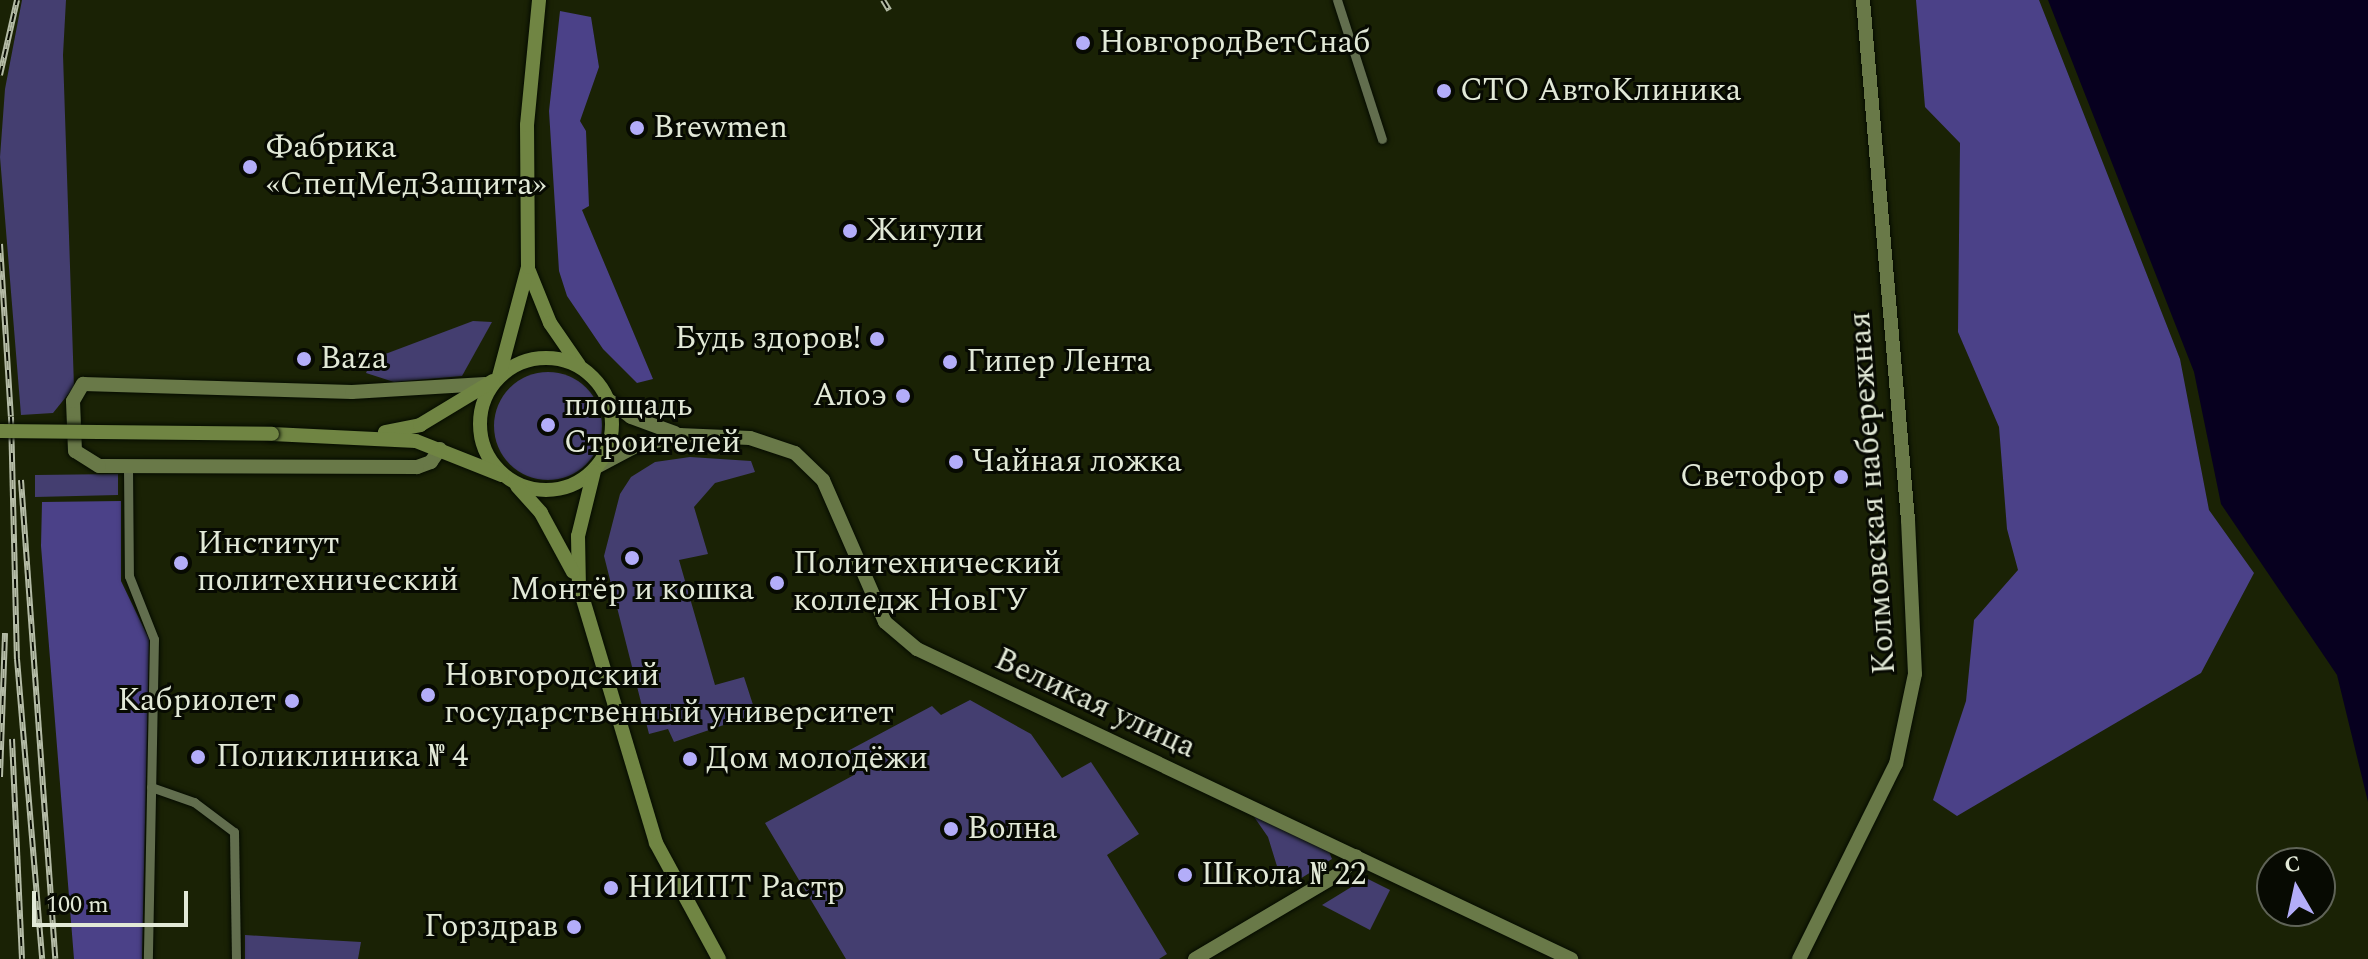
<!DOCTYPE html>
<html>
<head>
<meta charset="utf-8">
<style>
	body { margin:0 }
	#map { position:relative; width:2368px; height:959px; overflow:hidden; background:#1a2205; font-family:Spectral,serif }
	div>[style] { position:absolute }
	.green>* { inset:0; background:#443e70 }
	.round { border-radius:50% }
	.forest>* { inset:0; background:#4b4188 }
	.water>* { inset:0; background:#07001f }
	.roads { filter:drop-shadow(0 0 2px #050b00) drop-shadow(0 0 2px #050b00) }
	.street>* { height:9px; margin:-4.5px; padding:0 4.5px; transform-origin:4.5px; border-radius:4.5px; background:#626e4e }
	.secondary>* { height:14px; margin:-7px; padding:0 7px; transform-origin:7px; border-radius:7px; background:#697948 }
	.primary>* { height:14px; margin:-7px; padding:0 7px; transform-origin:7px; border-radius:7px; background:#708543 }
	.primary>.ring { margin:-7px; padding:0; box-sizing:content-box; background:none; border:14px solid #708543; border-radius:50% }
	.rail>* { height:6px; margin-top:-3px; transform-origin:0; background:repeating-linear-gradient(90deg,#070a02 0 9px,#b4bba6 0 18px); box-sizing:border-box; border-block:2px solid #b4bba6 }
	.bridges { filter:drop-shadow(0 0 2px #050b00) drop-shadow(0 0 2px #050b00) }
	.primary-bridge>* { height:14px; margin:-7px; padding:0 7px; transform-origin:7px; border-radius:7px; background:#708543 }
	.dots>* { width:22px; height:22px; translate:-50% -50%; box-sizing:border-box; border:4px solid #070a02; border-radius:50% }
	span { translate:-50% -50%; white-space:nowrap; text-align:center; line-height:1.15; -webkit-text-stroke:6px #070a02; paint-order:stroke }
	.poi-label { font-size:32px; color:#e2e9d7 }
	.left { translate:0 -50%; text-align:left }
	.right { translate:-100% -50%; text-align:right }
	.street-label { font-size:32px; color:#e2e9d7 }
	.north { position:absolute; left:2256px; top:847px; width:80px; height:80px; box-sizing:border-box; background:#070a02; border:2px solid #5f6357; border-radius:50%; rotate:351deg; font-size:22px; font-weight:700; line-height:32px; text-align:center; color:#e2e9d7 }
	.north::after { content:''; display:block; margin:auto; width:28px; height:36px; background:#b3adf9; clip-path:polygon(50% 0,100% 100%,50% 72%,0 100%) }
	.scale { position:absolute; left:32px; top:891px; width:156px; height:36px; box-sizing:border-box; border:4px solid #e2e9d7; border-top:0; padding-left:10px; font-size:24px; line-height:28px; white-space:nowrap; color:#e2e9d7; -webkit-text-stroke:6px #070a02; paint-order:stroke }
</style>
</head>
<body>
<div id="map">
	<div class="green">
		<div style="clip-path:polygon(22px 0,66px 0,63px 55px,74px 387px,53px 413px,21px 415px,0 157px,5px 89px)"></div>
		<div style="clip-path:polygon(473px 321px,492px 322px,462px 376px,394px 382px,366px 373px,372px 359px)"></div>
		<div class="round" style="left:494px;top:372px;width:108px;height:108px"></div>
		<div style="clip-path:polygon(690px 457px,751px 461px,755px 472px,715px 483px,694px 507px,708px 554px,679px 560px,715px 685px,744px 677px,756px 714px,674px 742px,668px 729px,649px 734px,604px 556px,620px 494px,631px 477px,655px 462px)"></div>
		<div style="clip-path:polygon(118px 474px,118px 495px,35px 497px,35px 475px)"></div>
		<div style="clip-path:polygon(970px 700px,1031px 734px,1062px 778px,1091px 762px,1139px 834px,1107px 855px,1167px 954px,1159px 959px,846px 959px,765px 823px,854px 775px,844px 753px,932px 706px,941px 715px)"></div>
		<div style="clip-path:polygon(1250px 811px,1328px 849px,1332px 859px,1295px 882px,1280px 876px,1268px 837px)"></div>
		<div style="clip-path:polygon(1366px 878px,1390px 890px,1370px 930px,1322px 905px)"></div>
		<div style="clip-path:polygon(245px 935px,309px 939px,361px 942px,358px 959px,245px 959px)"></div>
	</div>
	<div class="forest">
		<div style="clip-path:polygon(1916px 0,2039px 0,2180px 359px,2209px 510px,2254px 573px,2201px 673px,1957px 816px,1933px 800px,1966px 701px,1974px 620px,2018px 570px,2007px 529px,1999px 427px,1958px 332px,1960px 143px,1925px 107px)"></div>
		<div style="clip-path:polygon(560px 11px,591px 17px,599px 67px,580px 121px,586px 131px,589px 206px,582px 210px,653px 379px,637px 383px,603px 349px,567px 296px,559px 271px,549px 111px)"></div>
		<div style="clip-path:polygon(121px 501px,121px 581px,149px 639px,142px 959px,74px 959px,41px 546px,42px 502px)"></div>
	</div>
	<div class="water">
		<div style="clip-path:polygon(2048px 0,2368px 0,2368px 802px,2337px 675px,2221px 504px,2194px 372px)"></div>
	</div>
	<div class="roads">
		<div class="street">
			<div style="left:1337px;top:0;width:146px;rotate:72.1deg"></div>
			<div style="left:128px;top:468px;width:108px;rotate:89.5deg"></div>
			<div style="left:129px;top:576px;width:68px;rotate:68.4deg"></div>
			<div style="left:154px;top:639px;width:320px;rotate:91.1deg"></div>
			<div style="left:151px;top:787px;width:46px;rotate:19.2deg"></div>
			<div style="left:194px;top:802px;width:50px;rotate:36.9deg"></div>
			<div style="left:234px;top:832px;width:127px;rotate:89.1deg"></div>
		</div>
		<div class="secondary">
			<div style="left:606px;top:398px;width:31px;rotate:37deg"></div>
			<div style="left:631px;top:417px;width:47px;rotate:20deg"></div>
			<div style="left:440px;top:449px;width:16px;rotate:125deg"></div>
			<div style="left:431px;top:462px;width:15px;rotate:160deg"></div>
			<div style="left:417px;top:467px;width:318px;rotate:-179.8deg"></div>
			<div style="left:99px;top:466px;width:28px;rotate:-148deg"></div>
			<div style="left:75px;top:451px;width:50px;rotate:-92.3deg"></div>
			<div style="left:73px;top:401px;width:20px;rotate:-60deg"></div>
			<div style="left:83px;top:384px;width:269px;rotate:1.7deg"></div>
			<div style="left:352px;top:392px;width:133px;rotate:-3.4deg"></div>
			<div style="left:598px;top:466px;width:40px;rotate:-28deg"></div>
			<div style="left:633px;top:447px;width:48px;rotate:-14.6deg"></div>
			<div style="left:679px;top:435px;width:71px;rotate:2.4deg"></div>
			<div style="left:750px;top:438px;width:47px;rotate:18.4deg"></div>
			<div style="left:795px;top:453px;width:39px;rotate:44deg"></div>
			<div style="left:823px;top:480px;width:155px;rotate:66.4deg"></div>
			<div style="left:885px;top:622px;width:42px;rotate:40.2deg"></div>
			<div style="left:917px;top:649px;width:724px;rotate:25.36deg"></div>
			<div style="left:1195px;top:959px;width:171px;rotate:-30.6deg"></div>
			<div style="left:1342px;top:872px;width:21px;rotate:-49deg"></div>
			<div style="left:1799px;top:959px;width:218px;rotate:-63.6deg"></div>
			<div style="left:1896px;top:764px;width:92px;rotate:-78.1deg"></div>
			<div style="left:1915px;top:674px;width:154px;rotate:-92.6deg"></div>
			<div style="left:1908px;top:520px;width:522px;rotate:-94.95deg"></div>
		</div>
		<div class="primary">
			<div style="left:529px;top:271px;width:56px;rotate:68deg"></div>
			<div style="left:550px;top:323px;width:51px;rotate:55.4deg"></div>
			<div class="ring" style="left:480px;top:358px;width:118px;height:118px"></div>
			<div style="left:499px;top:376px;width:113px;rotate:-75.1deg"></div>
			<div style="left:528px;top:267px;width:142px;rotate:-90.4deg"></div>
			<div style="left:527px;top:125px;width:126px;rotate:-84.5deg"></div>
			<div style="left:385px;top:432px;width:36px;rotate:-11deg"></div>
			<div style="left:420px;top:425px;width:85px;rotate:-31.1deg"></div>
			<div style="left:272px;top:434px;width:144px;rotate:2.8deg"></div>
			<div style="left:416px;top:441px;width:92px;rotate:21.6deg"></div>
			<div style="left:594px;top:471px;width:67px;rotate:103.8deg"></div>
			<div style="left:578px;top:536px;width:50px;rotate:88.9deg"></div>
			<div style="left:579px;top:586px;width:268px;rotate:73.3deg"></div>
			<div style="left:656px;top:843px;width:132px;rotate:61.5deg"></div>
			<div style="left:517px;top:486px;width:36px;rotate:48deg"></div>
			<div style="left:541px;top:513px;width:67px;rotate:61.5deg"></div>
		</div>
	</div>
	<div class="rail">
		<div style="left:883px;top:0;width:12px;rotate:59deg"></div>
		<div style="left:0;top:75px;width:77px;rotate:-77.2deg"></div>
		<div style="left:0;top:244px;width:173px;rotate:86.4deg"></div>
		<div style="left:11px;top:417px;width:242px;rotate:88.6deg"></div>
		<div style="left:17px;top:659px;width:301px;rotate:85.2deg"></div>
		<div style="left:21px;top:480px;width:480px;rotate:85.9deg"></div>
		<div style="left:12px;top:739px;width:220px;rotate:87.4deg"></div>
		<div style="left:0;top:777px;width:144px;rotate:-88deg"></div>
	</div>
	<div class="bridges">
		<div class="primary-bridge">
			<div style="left:0;top:431px;width:272px;rotate:0.6deg"></div>
		</div>
	</div>
	<div class="dots">
		<div style="left:1083px;top:43px;background:#b3adf9"></div>
		<div style="left:1444px;top:91px;background:#b3adf9"></div>
		<div style="left:637px;top:128px;background:#b3adf9"></div>
		<div style="left:250px;top:167px;background:#b3adf9"></div>
		<div style="left:850px;top:231px;background:#b3adf9"></div>
		<div style="left:877px;top:339px;background:#b3adf9"></div>
		<div style="left:304px;top:359px;background:#b3adf9"></div>
		<div style="left:950px;top:362px;background:#b3adf9"></div>
		<div style="left:903px;top:396px;background:#b3adf9"></div>
		<div style="left:548px;top:425px;background:#b3adf9"></div>
		<div style="left:956px;top:462px;background:#b3adf9"></div>
		<div style="left:1841px;top:477px;background:#b3adf9"></div>
		<div style="left:632px;top:558px;background:#b3adf9"></div>
		<div style="left:181px;top:563px;background:#b3adf9"></div>
		<div style="left:777px;top:583px;background:#b3adf9"></div>
		<div style="left:428px;top:695px;background:#b3adf9"></div>
		<div style="left:292px;top:701px;background:#b3adf9"></div>
		<div style="left:198px;top:757px;background:#b3adf9"></div>
		<div style="left:690px;top:759px;background:#b3adf9"></div>
		<div style="left:951px;top:829px;background:#b3adf9"></div>
		<div style="left:1185px;top:875px;background:#b3adf9"></div>
		<div style="left:611px;top:888px;background:#b3adf9"></div>
		<div style="left:574px;top:927px;background:#b3adf9"></div>
	</div>
	<div class="poi-label">
		<span class="left" style="left:1099px;top:43px">НовгородВетСнаб</span>
		<span class="left" style="left:1460px;top:91px">СТО АвтоКлиника</span>
		<span class="left" style="left:653px;top:128px">Brewmen</span>
		<span class="left" style="left:266px;top:167px">Фабрика<br>«СпецМедЗащита»</span>
		<span class="left" style="left:866px;top:231px">Жигули</span>
		<span class="right" style="left:861px;top:339px">Будь здоров!</span>
		<span class="left" style="left:320px;top:359px">Baza</span>
		<span class="left" style="left:966px;top:362px">Гипер Лента</span>
		<span class="right" style="left:887px;top:396px">Алоэ</span>
		<span class="left" style="left:564px;top:425px">площадь<br>Строителей</span>
		<span class="left" style="left:972px;top:462px">Чайная ложка</span>
		<span class="right" style="left:1825px;top:477px">Светофор</span>
		<span class="left" style="left:197px;top:563px">Институт<br>политехнический</span>
		<span class="left" style="left:793px;top:583px">Политехнический<br>колледж НовГУ</span>
		<span style="left:632px;top:590px">Монтёр и кошка</span>
		<span class="left" style="left:444px;top:695px">Новгородский<br>государственный университет</span>
		<span class="right" style="left:276px;top:701px">Кабриолет</span>
		<span class="left" style="left:216px;top:757px">Поликлиника № 4</span>
		<span class="left" style="left:706px;top:759px">Дом молодёжи</span>
		<span class="left" style="left:967px;top:829px">Волна</span>
		<span class="left" style="left:1201px;top:875px">Школа № 22</span>
		<span class="left" style="left:627px;top:888px">НИИПТ Растр</span>
		<span class="right" style="left:558px;top:927px">Горздрав</span>
	</div>
	<div class="street-label">
		<span style="left:1873px;top:493px;rotate:-94deg">Колмовская набережная</span>
		<span style="left:1095px;top:704px;rotate:25deg">Великая улица</span>
	</div>
	<div class="north">С</div>
	<div class="scale">100 m</div>
</div>
</body>
</html>
